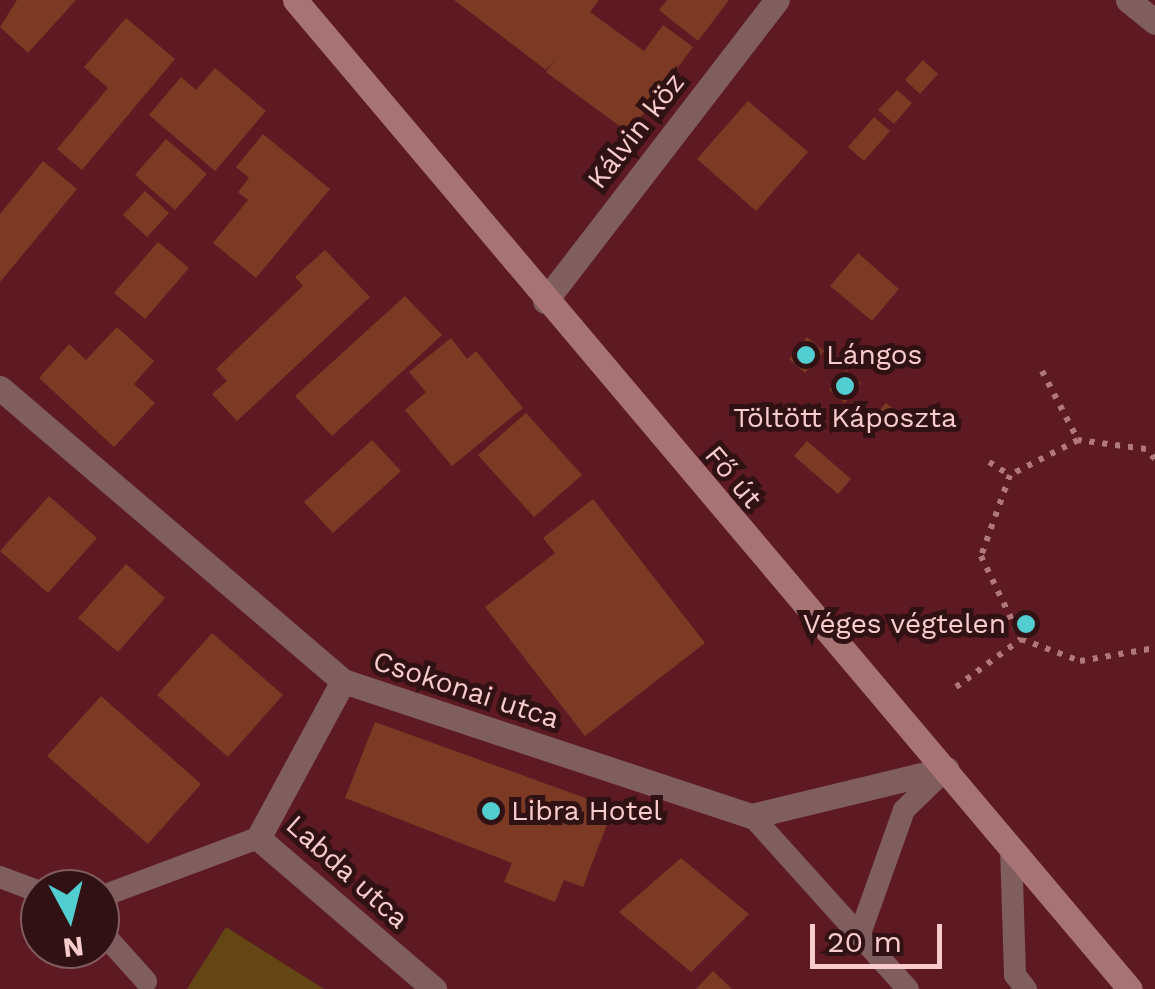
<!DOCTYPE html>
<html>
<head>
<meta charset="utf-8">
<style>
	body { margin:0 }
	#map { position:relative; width:1155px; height:989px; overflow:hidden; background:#5e1a22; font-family:"Work Sans",sans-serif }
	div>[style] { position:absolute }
	.green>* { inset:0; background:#634614 }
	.building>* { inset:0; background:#7c3924 }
	.path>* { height:6px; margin-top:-3px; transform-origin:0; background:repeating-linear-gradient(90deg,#b0787d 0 5px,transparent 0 13px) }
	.service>* { height:22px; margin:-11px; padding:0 11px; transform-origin:11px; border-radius:11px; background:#805e5f }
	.minor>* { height:25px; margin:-12.5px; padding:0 12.5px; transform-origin:12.5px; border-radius:12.5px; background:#805e5f }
	.secondary>* { height:25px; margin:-12.5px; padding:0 12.5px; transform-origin:12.5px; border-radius:12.5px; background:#a87375 }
	.dots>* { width:28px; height:28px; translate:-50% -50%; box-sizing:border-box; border:5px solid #311214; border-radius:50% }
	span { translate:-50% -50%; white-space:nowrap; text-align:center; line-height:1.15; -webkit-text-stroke:10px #311214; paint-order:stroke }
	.street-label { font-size:28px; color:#f8cccd }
	.poi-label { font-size:28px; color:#f8cccd }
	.left { translate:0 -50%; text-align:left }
	.right { translate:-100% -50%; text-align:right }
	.north { position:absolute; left:20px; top:869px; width:100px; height:100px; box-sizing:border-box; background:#311214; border:2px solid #815c5e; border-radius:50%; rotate:173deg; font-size:28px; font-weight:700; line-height:40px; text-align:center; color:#f8cccd }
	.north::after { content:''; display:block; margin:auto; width:35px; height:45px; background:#52cdd0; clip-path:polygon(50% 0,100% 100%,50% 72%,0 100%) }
	.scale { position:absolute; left:810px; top:924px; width:132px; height:45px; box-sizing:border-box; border:5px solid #f8cccd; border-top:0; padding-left:12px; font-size:30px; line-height:35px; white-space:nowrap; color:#f8cccd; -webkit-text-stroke:8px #311214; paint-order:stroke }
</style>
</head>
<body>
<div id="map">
	<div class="green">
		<div style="clip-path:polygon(226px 927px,324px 989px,187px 989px)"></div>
	</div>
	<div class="building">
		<div style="clip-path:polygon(17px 0,76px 0,28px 53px,0 27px)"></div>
		<div style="clip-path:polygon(454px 0,599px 0,590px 12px,644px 51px,663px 25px,693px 47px,629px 133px,546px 72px,556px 58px,546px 70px)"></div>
		<div style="clip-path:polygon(667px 0,729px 0,698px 41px,659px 10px)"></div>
		<div style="clip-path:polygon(126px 18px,175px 59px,82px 170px,57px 149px,108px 88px,84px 67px)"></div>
		<div style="clip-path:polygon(923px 60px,938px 74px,920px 94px,905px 80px)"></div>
		<div style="clip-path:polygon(215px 68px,266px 111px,215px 171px,149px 115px,181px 77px,196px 90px)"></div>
		<div style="clip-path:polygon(897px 90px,912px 103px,894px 124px,878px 110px)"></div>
		<div style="clip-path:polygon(748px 101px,808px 152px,756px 211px,697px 159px)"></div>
		<div style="clip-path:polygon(874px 117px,890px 131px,864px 161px,848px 147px)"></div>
		<div style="clip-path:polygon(263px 134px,330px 189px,256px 278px,213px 243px,248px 200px,238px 192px,249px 178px,236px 167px)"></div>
		<div style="clip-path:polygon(166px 139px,207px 174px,175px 210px,135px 175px)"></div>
		<div style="clip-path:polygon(43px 161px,77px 189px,0 282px,0 214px)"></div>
		<div style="clip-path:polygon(145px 191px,169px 213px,147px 237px,123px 215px)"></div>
		<div style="clip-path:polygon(158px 242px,189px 268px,145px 319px,114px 293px)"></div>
		<div style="clip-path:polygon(325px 250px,370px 297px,237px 421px,212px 394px,227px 381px,216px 369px,303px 286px,295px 277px)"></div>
		<div style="clip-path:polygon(858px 253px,899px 289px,872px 321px,830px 286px)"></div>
		<div style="clip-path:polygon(405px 296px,442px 335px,332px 436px,295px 396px)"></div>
		<div style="clip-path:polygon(117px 327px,154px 361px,134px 384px,155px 403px,114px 447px,39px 378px,69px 344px,86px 360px)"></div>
		<div style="clip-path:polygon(807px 337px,824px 351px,805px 373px,789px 359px)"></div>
		<div style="clip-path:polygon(451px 338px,467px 359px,476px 351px,523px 408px,452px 466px,405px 410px,426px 392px,409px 372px)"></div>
		<div style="clip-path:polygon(846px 370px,861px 383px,845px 403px,829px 390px)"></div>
		<div style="clip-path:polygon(886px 403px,902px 416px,888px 433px,872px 419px)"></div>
		<div style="clip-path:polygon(526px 413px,582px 475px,534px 517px,478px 455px)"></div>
		<div style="clip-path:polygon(372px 440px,401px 471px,333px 533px,304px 502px)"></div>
		<div style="clip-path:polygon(807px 441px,851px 479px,838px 494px,794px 456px)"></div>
		<div style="clip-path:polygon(49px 496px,97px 538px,48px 593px,0 551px)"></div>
		<div style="clip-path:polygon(593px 499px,705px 643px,585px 736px,485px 607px,555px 553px,543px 538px)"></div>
		<div style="clip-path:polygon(126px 564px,165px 598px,118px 652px,78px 618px)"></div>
		<div style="clip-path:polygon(212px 633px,283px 695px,228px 757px,157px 695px)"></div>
		<div style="clip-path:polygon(101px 696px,201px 784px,148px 844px,47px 756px)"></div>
		<div style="clip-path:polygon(375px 722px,599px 803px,611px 814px,583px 887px,564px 880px,555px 902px,504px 882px,512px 863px,345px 798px)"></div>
		<div style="clip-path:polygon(681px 858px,749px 914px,691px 972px,619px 912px)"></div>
		<div style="clip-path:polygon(713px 971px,732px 989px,696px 989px)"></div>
	</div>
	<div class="path">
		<div style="left:1042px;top:371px;width:78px;rotate:62.4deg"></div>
		<div style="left:1155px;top:459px;width:13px;rotate:-132deg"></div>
		<div style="left:1146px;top:449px;width:69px;rotate:-172.5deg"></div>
		<div style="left:1078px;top:440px;width:76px;rotate:152.8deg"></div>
		<div style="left:1010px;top:475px;width:86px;rotate:109.7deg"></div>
		<div style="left:981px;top:556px;width:92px;rotate:64.3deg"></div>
		<div style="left:1021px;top:639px;width:63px;rotate:20.4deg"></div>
		<div style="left:1080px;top:661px;width:76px;rotate:-9.8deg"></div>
		<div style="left:989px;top:462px;width:25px;rotate:32deg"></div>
		<div style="left:956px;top:687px;width:81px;rotate:-36.4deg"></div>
	</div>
	<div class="service">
		<div style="left:752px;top:816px;width:233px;rotate:48deg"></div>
		<div style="left:1011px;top:847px;width:128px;rotate:88.2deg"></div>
		<div style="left:1015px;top:975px;width:18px;rotate:52deg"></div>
		<div style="left:0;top:877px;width:43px;rotate:20.6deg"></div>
		<div style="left:100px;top:897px;width:169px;rotate:-20.5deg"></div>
		<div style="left:862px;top:928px;width:125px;rotate:-70.4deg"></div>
		<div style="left:904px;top:810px;width:59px;rotate:-44.3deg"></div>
		<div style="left:100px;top:930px;width:69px;rotate:48deg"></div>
	</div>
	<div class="minor">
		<div style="left:1128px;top:0;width:35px;rotate:39deg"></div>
		<div style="left:545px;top:301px;width:380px;rotate:-52.4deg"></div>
		<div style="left:0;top:388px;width:451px;rotate:40.5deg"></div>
		<div style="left:343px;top:681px;width:431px;rotate:18.3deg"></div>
		<div style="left:752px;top:816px;width:200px;rotate:-13.6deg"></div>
		<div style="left:343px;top:681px;width:179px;rotate:118.4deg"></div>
		<div style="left:258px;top:838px;width:232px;rotate:40.6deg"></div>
	</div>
	<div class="secondary">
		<div style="left:295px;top:0;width:1294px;rotate:49.83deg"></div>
	</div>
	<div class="dots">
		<div style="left:806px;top:355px;background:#52cdd0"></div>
		<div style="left:845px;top:386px;background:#52cdd0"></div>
		<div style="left:1026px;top:624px;background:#52cdd0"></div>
		<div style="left:491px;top:811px;background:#52cdd0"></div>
	</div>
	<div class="street-label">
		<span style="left:636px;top:131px;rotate:-52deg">Kálvin köz</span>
		<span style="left:733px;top:477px;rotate:50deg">Fő út</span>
		<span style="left:466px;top:690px;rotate:18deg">Csokonai utca</span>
		<span style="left:347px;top:872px;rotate:42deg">Labda utca</span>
	</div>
	<div class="poi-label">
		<span class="left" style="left:826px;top:355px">Lángos</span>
		<span style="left:845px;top:418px">Töltött Káposzta</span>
		<span class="right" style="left:1006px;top:624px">Véges végtelen</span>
		<span class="left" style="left:511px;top:811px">Libra Hotel</span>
	</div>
	<div class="north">N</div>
	<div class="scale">20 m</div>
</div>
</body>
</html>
